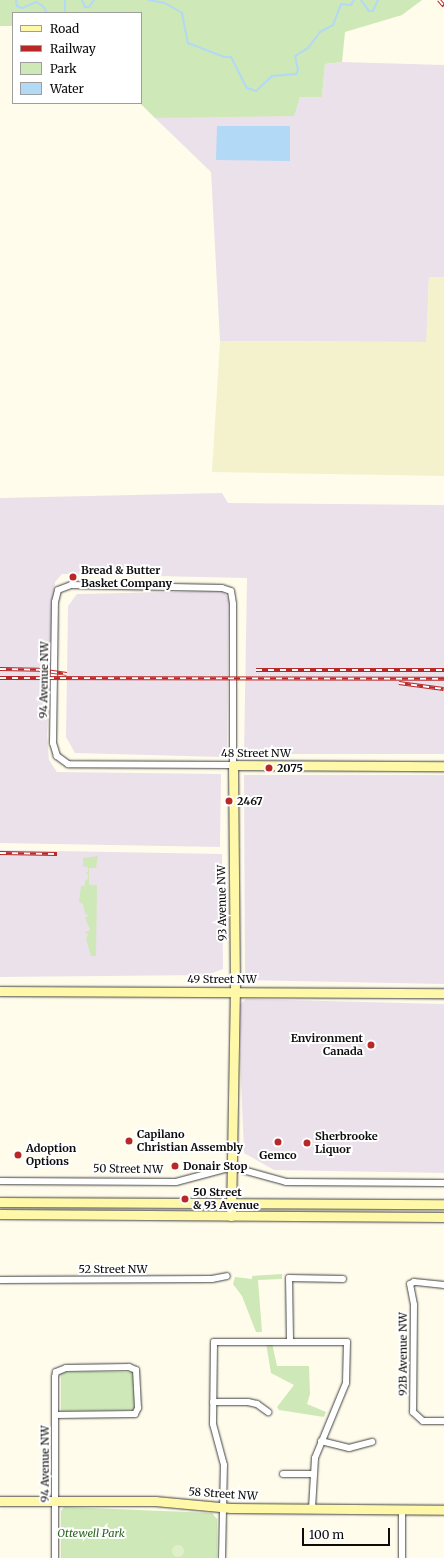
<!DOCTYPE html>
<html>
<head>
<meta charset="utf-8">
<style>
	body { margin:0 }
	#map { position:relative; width:444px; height:1558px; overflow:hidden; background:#fffcec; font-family:Merriweather,serif }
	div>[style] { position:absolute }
	.industrial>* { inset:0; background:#ebe1eb }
	.farmland>* { inset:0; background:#f4f2cd }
	.green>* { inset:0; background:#cee8b7 }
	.pitch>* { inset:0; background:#e0efc9 }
	.round { border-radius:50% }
	.water>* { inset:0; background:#b2d9f5 }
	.stream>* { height:2px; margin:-1px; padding:0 1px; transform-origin:1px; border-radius:1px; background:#b2d9f5 }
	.roads { filter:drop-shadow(0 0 1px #3f3f3f) drop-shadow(0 0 1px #3f3f3f) }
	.street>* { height:6px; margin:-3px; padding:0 3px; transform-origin:3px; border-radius:3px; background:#fff }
	.secondary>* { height:9px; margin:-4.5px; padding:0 4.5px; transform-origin:4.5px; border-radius:4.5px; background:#fef8a8 }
	.rail>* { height:3.5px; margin-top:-1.75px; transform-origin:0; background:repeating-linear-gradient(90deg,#fff 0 6px,#ba2727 0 12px); box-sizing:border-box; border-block:1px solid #ba2727 }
	.dots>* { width:11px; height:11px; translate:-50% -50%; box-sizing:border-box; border:2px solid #fff; border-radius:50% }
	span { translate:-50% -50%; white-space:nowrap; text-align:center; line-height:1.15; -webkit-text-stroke:4px #fff; paint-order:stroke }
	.poi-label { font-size:11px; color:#0c0c0c; font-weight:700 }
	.left { translate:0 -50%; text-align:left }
	.right { translate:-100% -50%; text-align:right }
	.street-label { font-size:11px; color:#0c0c0c }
	.park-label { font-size:11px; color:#29631e; font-style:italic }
	.legend { position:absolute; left:12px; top:12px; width:130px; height:92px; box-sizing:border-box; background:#fff; border:1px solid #9e9e9e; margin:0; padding:5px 7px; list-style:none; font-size:12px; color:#0c0c0c }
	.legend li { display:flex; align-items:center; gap:8px; height:20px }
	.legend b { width:20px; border:1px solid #9e9e9e }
	.scale { position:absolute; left:302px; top:1528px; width:88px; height:18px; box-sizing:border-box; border:2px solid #0c0c0c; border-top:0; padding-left:5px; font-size:12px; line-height:14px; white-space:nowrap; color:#0c0c0c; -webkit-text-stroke:3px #fff; paint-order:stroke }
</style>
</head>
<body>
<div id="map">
	<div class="industrial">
		<div style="clip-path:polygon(342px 62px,444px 65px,444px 277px,429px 277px,427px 342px,220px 341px,211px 172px,155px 118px,294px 113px,300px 97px,322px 97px,325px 64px)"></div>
		<div style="clip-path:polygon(222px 493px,228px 503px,444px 505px,444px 754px,244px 754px,247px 578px,62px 574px,55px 582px,47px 735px,49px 760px,57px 772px,221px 774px,220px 847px,0 843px,0 498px)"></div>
		<div style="clip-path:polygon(222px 591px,229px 598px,227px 751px,222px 757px,75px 753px,66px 737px,68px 606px,77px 594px)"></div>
		<div style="clip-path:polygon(244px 775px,444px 775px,444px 984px,245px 980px)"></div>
		<div style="clip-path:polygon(0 850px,222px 854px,223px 969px,207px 975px,0 977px)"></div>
		<div style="clip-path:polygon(246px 999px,444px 1004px,444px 1173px,274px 1170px,244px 1153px,238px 1006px)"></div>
	</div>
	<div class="farmland">
		<div style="clip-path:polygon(429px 277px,444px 277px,444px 476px,212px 472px,220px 341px,426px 342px)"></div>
	</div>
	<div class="green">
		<div style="clip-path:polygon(0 0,422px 0,402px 15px,345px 32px,342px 62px,325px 64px,322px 97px,300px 97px,294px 116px,155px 118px,140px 103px,141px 13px,13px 13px,13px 26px,0 26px)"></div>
		<div style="clip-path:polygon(98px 856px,96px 868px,89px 868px,89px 885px,97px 885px,96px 956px,91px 956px,86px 939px,88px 934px,84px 933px,90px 930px,85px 918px,89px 915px,85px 914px,83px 904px,79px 902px,81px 886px,85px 886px,85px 881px,88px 879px,88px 874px,85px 873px,88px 872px,88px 867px,83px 866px,83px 858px)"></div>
		<div style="clip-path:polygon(282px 1274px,282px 1279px,258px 1280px,262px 1332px,256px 1332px,242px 1296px,233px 1284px,235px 1277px,252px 1279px,252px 1276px)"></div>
		<div style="clip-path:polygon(266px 1343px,272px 1343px,277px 1366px,309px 1366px,310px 1394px,307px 1404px,326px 1412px,324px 1417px,279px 1410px,277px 1407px,294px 1385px,271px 1373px)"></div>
		<div style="clip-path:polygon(61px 1372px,135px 1372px,135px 1410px,61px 1411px)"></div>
		<div style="clip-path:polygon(64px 1507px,212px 1513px,217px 1519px,217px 1558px,61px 1558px,61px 1511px)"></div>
	</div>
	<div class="pitch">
		<div class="round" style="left:172px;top:1545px;width:12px;height:12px"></div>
	</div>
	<div class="water">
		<div style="clip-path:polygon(217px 126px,290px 126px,290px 161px,216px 160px)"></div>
	</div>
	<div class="stream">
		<div style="left:16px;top:0;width:6px;rotate:81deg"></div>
		<div style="left:17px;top:6px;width:5px;rotate:22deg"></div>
		<div style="left:22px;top:8px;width:15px;rotate:-23deg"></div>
		<div style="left:36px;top:2px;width:8px;rotate:30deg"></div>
		<div style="left:43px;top:6px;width:8px;rotate:60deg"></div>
		<div style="left:65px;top:0;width:13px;rotate:90deg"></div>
		<div style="left:82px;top:0;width:8px;rotate:67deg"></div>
		<div style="left:85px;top:7px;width:4px"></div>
		<div style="left:89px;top:7px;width:9px;rotate:-54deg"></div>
		<div style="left:149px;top:0;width:16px;rotate:11deg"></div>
		<div style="left:165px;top:3px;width:20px;rotate:30deg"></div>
		<div style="left:182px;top:13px;width:31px;rotate:79deg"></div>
		<div style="left:188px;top:43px;width:39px;rotate:21deg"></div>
		<div style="left:224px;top:57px;width:7px"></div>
		<div style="left:231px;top:57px;width:35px;rotate:63deg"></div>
		<div style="left:247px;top:88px;width:9px;rotate:18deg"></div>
		<div style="left:256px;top:91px;width:22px;rotate:-43deg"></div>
		<div style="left:272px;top:76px;width:24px;rotate:-5deg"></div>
		<div style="left:296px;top:74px;width:4px;rotate:-63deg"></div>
		<div style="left:298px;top:70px;width:14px;rotate:-102deg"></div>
		<div style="left:295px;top:56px;width:15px;rotate:-32deg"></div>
		<div style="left:308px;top:48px;width:20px;rotate:-53deg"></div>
		<div style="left:320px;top:32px;width:15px;rotate:-28deg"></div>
		<div style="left:333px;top:25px;width:22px;rotate:-69deg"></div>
		<div style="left:341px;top:4px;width:10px;rotate:6deg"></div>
		<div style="left:351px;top:5px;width:6px;rotate:-59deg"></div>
		<div style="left:361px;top:0;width:14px;rotate:54deg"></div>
		<div style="left:369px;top:11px;width:4px"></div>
		<div style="left:373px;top:11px;width:12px;rotate:-66deg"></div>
	</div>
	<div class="roads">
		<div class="street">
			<div style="left:71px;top:585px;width:151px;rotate:1.1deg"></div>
			<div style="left:222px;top:588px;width:9px;rotate:18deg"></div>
			<div style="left:231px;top:591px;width:13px;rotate:81deg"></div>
			<div style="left:233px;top:604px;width:161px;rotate:90deg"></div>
			<div style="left:233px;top:765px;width:165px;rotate:-179.7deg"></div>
			<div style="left:68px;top:764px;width:14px;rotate:-144deg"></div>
			<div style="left:57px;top:756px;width:14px;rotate:-107deg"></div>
			<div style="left:53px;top:743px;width:141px;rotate:-89.2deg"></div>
			<div style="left:55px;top:602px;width:12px;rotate:-76deg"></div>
			<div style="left:58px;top:590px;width:14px;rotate:-21deg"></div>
			<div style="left:0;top:1181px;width:176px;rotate:0.3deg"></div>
			<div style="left:176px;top:1182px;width:58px;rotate:-15deg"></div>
			<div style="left:232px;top:1167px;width:56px;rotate:15.5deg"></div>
			<div style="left:286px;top:1182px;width:158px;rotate:0.4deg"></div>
			<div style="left:0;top:1280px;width:212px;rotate:-0.3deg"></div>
			<div style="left:212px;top:1279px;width:15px;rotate:-11deg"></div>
			<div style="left:444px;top:1285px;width:30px;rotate:-174deg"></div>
			<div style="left:414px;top:1282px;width:4px;rotate:153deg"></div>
			<div style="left:410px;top:1284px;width:21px;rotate:79deg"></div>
			<div style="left:414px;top:1305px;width:107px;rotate:90.5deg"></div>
			<div style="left:413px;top:1412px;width:13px;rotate:42deg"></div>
			<div style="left:423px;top:1421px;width:21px"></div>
			<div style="left:290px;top:1340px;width:62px;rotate:-90.9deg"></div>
			<div style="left:289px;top:1278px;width:54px;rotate:1.1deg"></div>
			<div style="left:213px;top:1402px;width:35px"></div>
			<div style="left:248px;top:1402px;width:9px;rotate:13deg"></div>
			<div style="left:257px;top:1404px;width:14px;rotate:36deg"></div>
			<div style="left:55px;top:1415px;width:80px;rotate:-0.7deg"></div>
			<div style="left:135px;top:1414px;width:7px;rotate:-63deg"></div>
			<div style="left:138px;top:1408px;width:38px;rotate:-93deg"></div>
			<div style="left:136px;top:1370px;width:8px;rotate:-157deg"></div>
			<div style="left:129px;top:1367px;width:63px;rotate:179.1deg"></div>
			<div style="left:66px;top:1368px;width:11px;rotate:158deg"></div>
			<div style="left:56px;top:1372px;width:5px;rotate:101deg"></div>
			<div style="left:55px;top:1377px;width:181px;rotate:90deg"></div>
			<div style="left:321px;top:1441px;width:29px;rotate:14deg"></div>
			<div style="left:349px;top:1448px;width:24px;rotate:-15deg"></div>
			<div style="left:283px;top:1474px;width:30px"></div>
			<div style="left:222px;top:1558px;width:93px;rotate:-88.8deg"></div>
			<div style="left:224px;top:1465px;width:42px;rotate:-105deg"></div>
			<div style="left:213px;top:1424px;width:82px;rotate:-89.3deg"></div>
			<div style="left:214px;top:1342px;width:133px"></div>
			<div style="left:347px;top:1342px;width:41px;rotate:91.4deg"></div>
			<div style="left:346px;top:1383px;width:81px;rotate:112.5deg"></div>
			<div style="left:315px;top:1458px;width:51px;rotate:93.4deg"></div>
			<div style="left:402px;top:1558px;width:48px;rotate:-90deg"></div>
		</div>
		<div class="secondary">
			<div style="left:0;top:991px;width:444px;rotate:0.3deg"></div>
			<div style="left:0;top:1202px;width:444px;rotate:0.3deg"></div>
			<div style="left:0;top:1214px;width:444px;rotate:0.4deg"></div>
			<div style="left:231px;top:1216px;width:225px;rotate:-89deg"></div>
			<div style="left:235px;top:991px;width:226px;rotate:-90.5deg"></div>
			<div style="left:233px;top:765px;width:211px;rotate:0.3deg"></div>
			<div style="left:0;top:1501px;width:155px"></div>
			<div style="left:155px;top:1501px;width:76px;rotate:5.3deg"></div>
			<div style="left:231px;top:1508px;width:213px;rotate:0.5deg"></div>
		</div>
	</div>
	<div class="rail">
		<div style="left:439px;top:0;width:8px;rotate:50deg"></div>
		<div style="left:0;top:669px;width:39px;rotate:1deg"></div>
		<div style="left:39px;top:670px;width:28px;rotate:8deg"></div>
		<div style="left:256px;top:670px;width:188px"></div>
		<div style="left:0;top:678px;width:444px;rotate:0.1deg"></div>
		<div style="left:399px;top:683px;width:45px;rotate:7.6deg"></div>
		<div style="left:0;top:853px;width:57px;rotate:1deg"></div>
	</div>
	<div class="dots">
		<div style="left:73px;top:577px;background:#ba2727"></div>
		<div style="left:269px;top:768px;background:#ba2727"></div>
		<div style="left:229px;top:801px;background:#ba2727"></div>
		<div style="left:371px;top:1045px;background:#ba2727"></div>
		<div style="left:129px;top:1141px;background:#ba2727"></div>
		<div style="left:278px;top:1142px;background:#ba2727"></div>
		<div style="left:307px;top:1143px;background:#ba2727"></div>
		<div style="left:18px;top:1155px;background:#ba2727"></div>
		<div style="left:175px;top:1166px;background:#ba2727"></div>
		<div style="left:185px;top:1199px;background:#ba2727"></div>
	</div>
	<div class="poi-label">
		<span class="left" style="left:81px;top:577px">Bread &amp; Butter<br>Basket Company</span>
		<span class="left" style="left:277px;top:768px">2075</span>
		<span class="left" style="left:237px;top:801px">2467</span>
		<span class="right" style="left:363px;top:1045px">Environment<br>Canada</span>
		<span class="left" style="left:137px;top:1141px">Capilano<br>Christian Assembly</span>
		<span class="left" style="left:315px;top:1143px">Sherbrooke<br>Liquor</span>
		<span class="left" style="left:26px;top:1155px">Adoption<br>Options</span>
		<span style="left:278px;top:1155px">Gemco</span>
		<span class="left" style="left:183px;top:1166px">Donair Stop</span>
		<span class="left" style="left:193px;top:1199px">50 Street<br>&amp; 93 Avenue</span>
	</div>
	<div class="street-label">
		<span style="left:44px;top:680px;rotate:-89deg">94 Avenue NW</span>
		<span style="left:256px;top:753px">48 Street NW</span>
		<span style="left:222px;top:903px;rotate:-91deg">93 Avenue NW</span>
		<span style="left:222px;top:979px">49 Street NW</span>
		<span style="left:128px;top:1169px;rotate:1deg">50 Street NW</span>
		<span style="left:113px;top:1269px">52 Street NW</span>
		<span style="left:403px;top:1354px;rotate:-90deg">92B Avenue NW</span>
		<span style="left:45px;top:1464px;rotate:-90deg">94 Avenue NW</span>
		<span style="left:223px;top:1494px;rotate:4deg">58 Street NW</span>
	</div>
	<div class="park-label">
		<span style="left:91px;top:1533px">Ottewell Park</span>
	</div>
	<ul class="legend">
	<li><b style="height:5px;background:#fef8a8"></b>Road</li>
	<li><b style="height:5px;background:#ba2727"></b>Railway</li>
	<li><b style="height:11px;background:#cee8b7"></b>Park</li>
	<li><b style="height:11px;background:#b2d9f5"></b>Water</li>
	</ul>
	<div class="scale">100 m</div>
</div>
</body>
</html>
